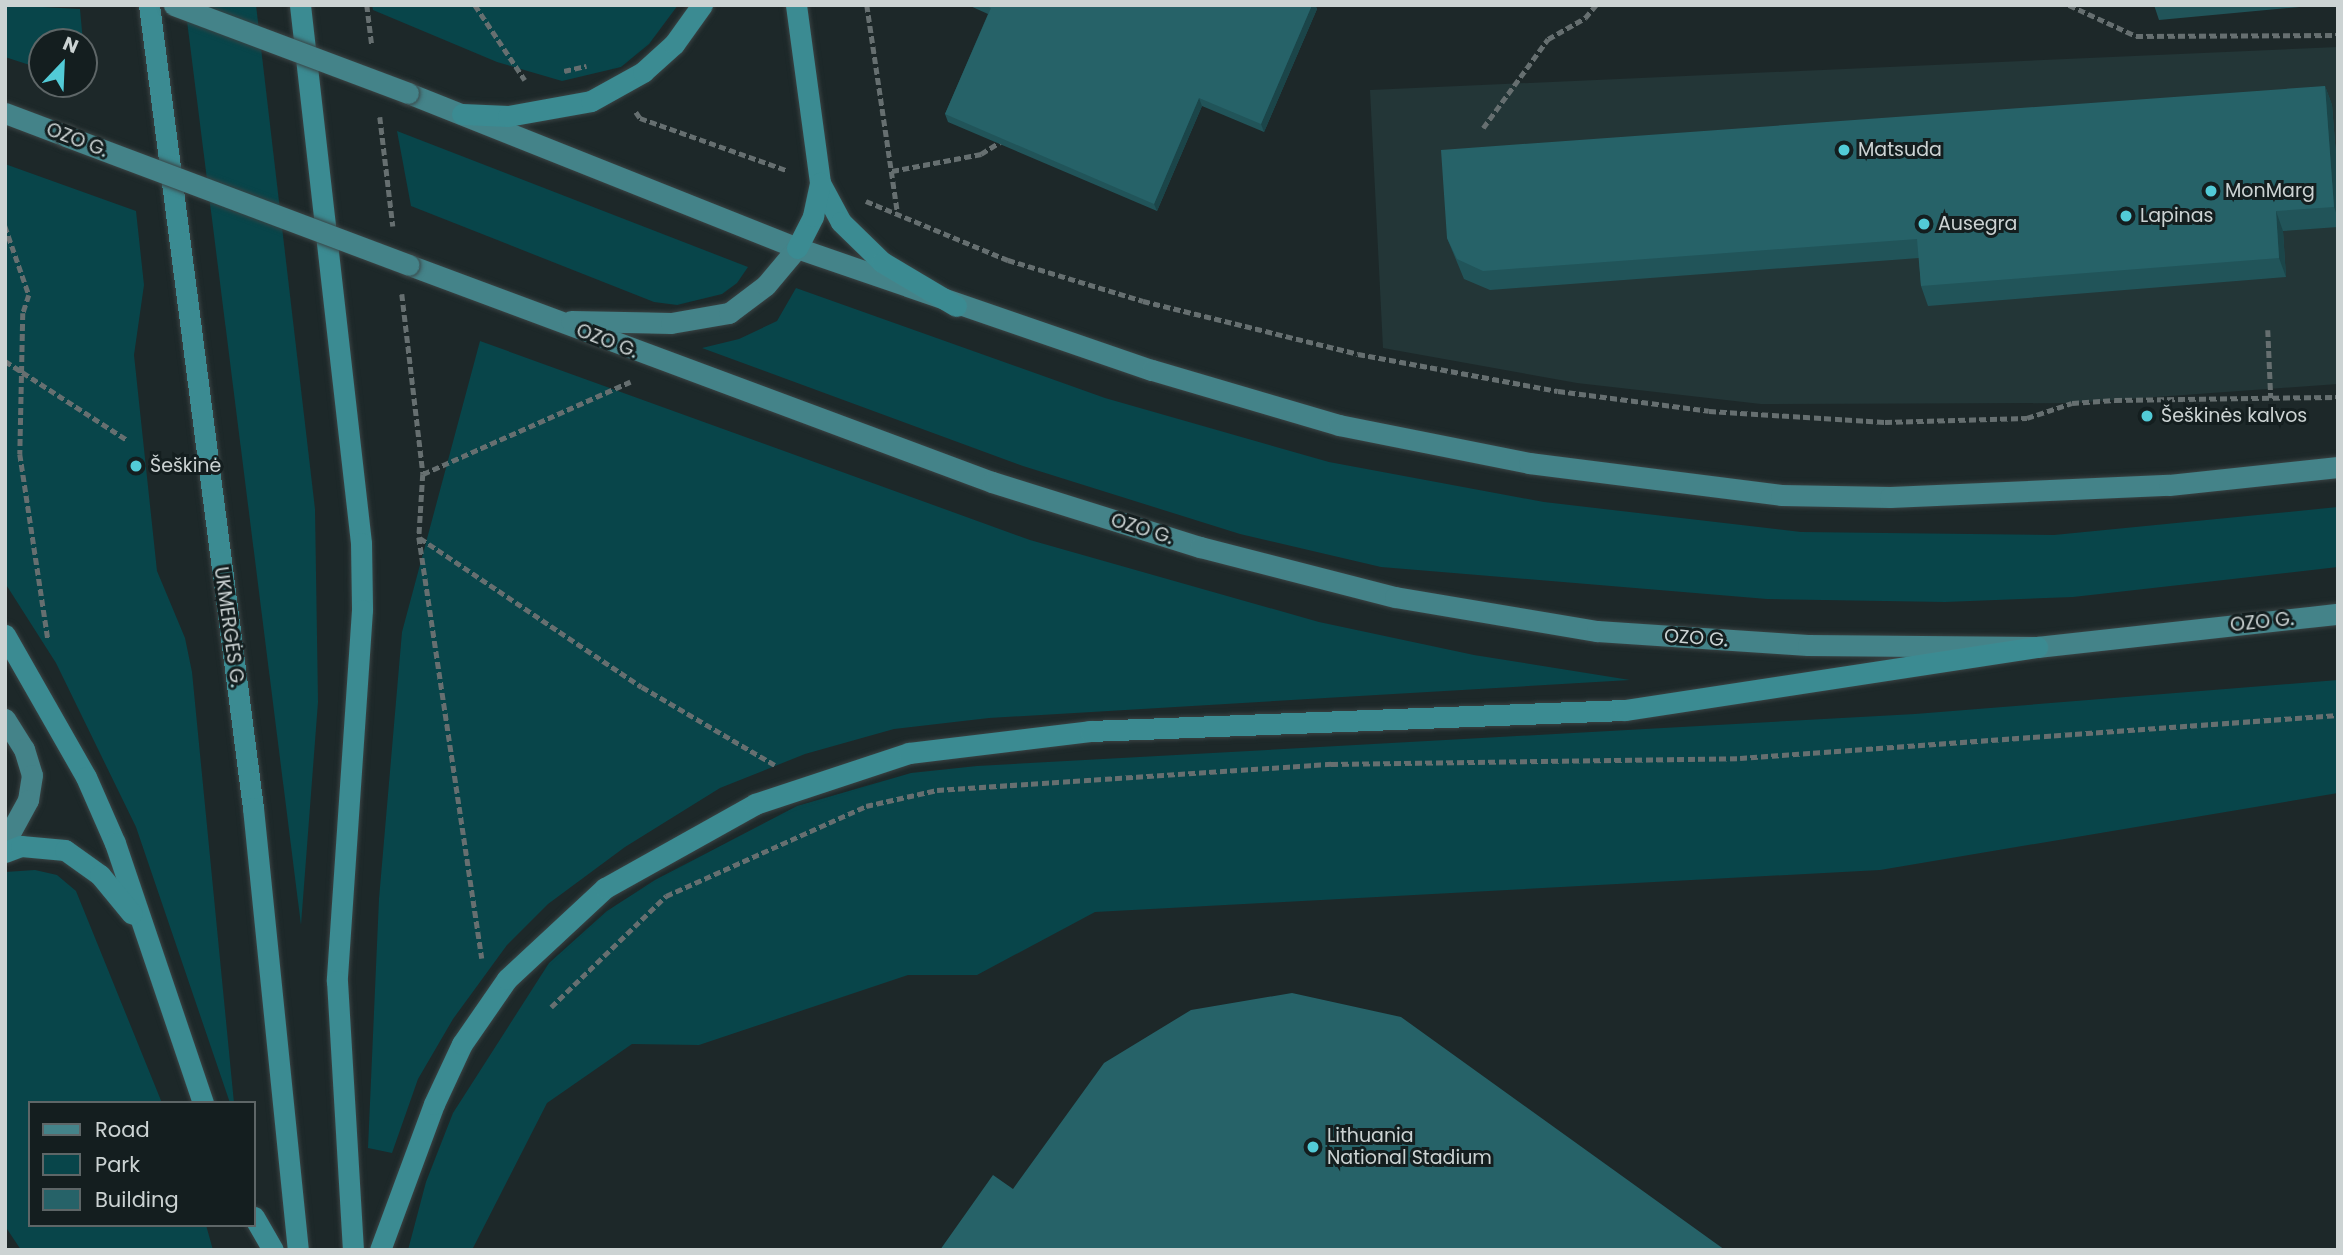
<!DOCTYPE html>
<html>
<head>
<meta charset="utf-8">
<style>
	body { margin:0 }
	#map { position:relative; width:2343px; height:1255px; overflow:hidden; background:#1d2829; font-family:Poppins,sans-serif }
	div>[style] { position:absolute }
	.built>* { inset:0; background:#233637 }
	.green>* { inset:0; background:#08454a }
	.path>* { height:4.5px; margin-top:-2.25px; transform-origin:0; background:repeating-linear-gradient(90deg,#666f70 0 7px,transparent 0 10.5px) }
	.roads { filter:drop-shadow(0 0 2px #3a4344) drop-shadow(0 0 2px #3a4344) }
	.primary>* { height:21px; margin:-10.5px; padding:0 10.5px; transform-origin:10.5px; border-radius:10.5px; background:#448389 }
	.trunk>* { height:21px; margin:-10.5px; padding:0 10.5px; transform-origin:10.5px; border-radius:10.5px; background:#3b8b92 }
	.bridges { filter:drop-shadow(0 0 2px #3a4344) drop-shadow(0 0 2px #3a4344) }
	.primary-bridge>* { height:21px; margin:-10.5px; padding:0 10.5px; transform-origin:10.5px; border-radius:10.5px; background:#448389 }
	.wall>* { inset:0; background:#215459 }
	.shaded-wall>* { inset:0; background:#1b4549 }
	.building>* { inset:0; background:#266268 }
	.dots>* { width:19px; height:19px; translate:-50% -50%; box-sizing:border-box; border:4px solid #141e1f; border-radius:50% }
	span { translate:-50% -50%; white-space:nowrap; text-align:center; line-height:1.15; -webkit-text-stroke:6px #141e1f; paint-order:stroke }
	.street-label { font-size:19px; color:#ccd3d3 }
	.poi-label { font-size:19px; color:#ccd3d3 }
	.left { translate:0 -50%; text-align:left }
	.frame { position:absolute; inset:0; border:7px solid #ccd3d3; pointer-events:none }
	.legend { position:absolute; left:28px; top:1101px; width:228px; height:126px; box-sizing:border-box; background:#141e1f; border:2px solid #5e6667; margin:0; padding:9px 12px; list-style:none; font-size:21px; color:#ccd3d3 }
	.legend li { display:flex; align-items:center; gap:14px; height:35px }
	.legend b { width:35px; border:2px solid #5e6667 }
	.north { position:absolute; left:28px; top:28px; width:70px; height:70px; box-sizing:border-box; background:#141e1f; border:2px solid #5e6667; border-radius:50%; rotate:23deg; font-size:19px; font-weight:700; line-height:28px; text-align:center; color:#ccd3d3 }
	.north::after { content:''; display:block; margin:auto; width:24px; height:32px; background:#52cbd7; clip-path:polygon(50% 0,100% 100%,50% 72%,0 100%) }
</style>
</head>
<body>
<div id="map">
	<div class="built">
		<div style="clip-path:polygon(2338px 47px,2338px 384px,2072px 403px,1761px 404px,1577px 383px,1383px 348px,1370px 90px)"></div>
	</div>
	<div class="green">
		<div style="clip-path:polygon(5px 5px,80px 9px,83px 42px,42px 42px,42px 69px,5px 57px)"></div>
		<div style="clip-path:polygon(185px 5px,256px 5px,315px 509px,318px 702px,301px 925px)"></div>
		<div style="clip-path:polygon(372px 5px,678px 5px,649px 44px,621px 67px,562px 81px,497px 62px,373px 10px)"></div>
		<div style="clip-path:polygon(397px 131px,748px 267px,737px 283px,722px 294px,677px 305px,654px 302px,411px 206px)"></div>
		<div style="clip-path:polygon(5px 164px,136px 211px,144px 285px,134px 355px,157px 571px,185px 638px,192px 672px,234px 1103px,230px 1103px,136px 827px,56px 663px,5px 583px)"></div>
		<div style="clip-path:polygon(796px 288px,1105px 398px,1329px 462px,1544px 502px,1801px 532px,2054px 535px,2338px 507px,2338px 567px,2073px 597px,1945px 602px,1767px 599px,1381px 567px,1240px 534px,1023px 466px,702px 348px,739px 339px,777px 321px)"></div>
		<div style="clip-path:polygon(480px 341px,1030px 540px,1319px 622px,1474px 655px,1630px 680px,989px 718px,894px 729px,805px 754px,720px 788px,625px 847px,548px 904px,507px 945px,453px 1019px,418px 1079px,392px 1153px,368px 1148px,379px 899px,402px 632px)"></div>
		<div style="clip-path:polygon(2338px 680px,2338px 793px,1880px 870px,1095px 912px,977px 975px,908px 975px,699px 1045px,632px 1044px,547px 1103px,472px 1250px,408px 1250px,426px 1182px,453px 1113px,549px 963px,607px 911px,655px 880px,797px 806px,911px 773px,977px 766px,1915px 714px)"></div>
		<div style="clip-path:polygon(35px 870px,57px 875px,76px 891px,162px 1103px,30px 1103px,30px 1225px,206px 1225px,213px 1250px,21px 1250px,5px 1226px,5px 872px)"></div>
	</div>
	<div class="path">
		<div style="left:367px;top:5px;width:41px;rotate:83deg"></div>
		<div style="left:475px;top:5px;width:90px;rotate:56.3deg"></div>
		<div style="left:867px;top:5px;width:211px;rotate:81.6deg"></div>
		<div style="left:2069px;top:5px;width:74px;rotate:24.8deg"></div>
		<div style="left:2136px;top:36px;width:202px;rotate:-0.3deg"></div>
		<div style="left:564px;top:71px;width:23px;rotate:-13deg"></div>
		<div style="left:636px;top:112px;width:7px;rotate:56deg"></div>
		<div style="left:640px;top:118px;width:155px;rotate:19.6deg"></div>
		<div style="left:380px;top:117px;width:110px;rotate:83.2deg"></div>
		<div style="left:1483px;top:128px;width:110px;rotate:-53.9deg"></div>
		<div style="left:1548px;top:39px;width:43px;rotate:-29.6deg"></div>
		<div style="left:1585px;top:18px;width:17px;rotate:-50deg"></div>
		<div style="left:892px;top:171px;width:91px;rotate:-10.8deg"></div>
		<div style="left:981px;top:154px;width:25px;rotate:-32deg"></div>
		<div style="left:866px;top:201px;width:154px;rotate:22.6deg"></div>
		<div style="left:1008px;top:260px;width:141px;rotate:16.9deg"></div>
		<div style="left:1143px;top:301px;width:221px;rotate:13.8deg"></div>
		<div style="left:1358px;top:354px;width:203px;rotate:10.5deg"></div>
		<div style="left:1558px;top:391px;width:152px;rotate:7.5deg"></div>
		<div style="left:1709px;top:411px;width:176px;rotate:3.6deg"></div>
		<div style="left:1885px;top:422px;width:142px;rotate:-1.6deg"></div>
		<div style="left:2027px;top:418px;width:47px;rotate:-18.4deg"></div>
		<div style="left:2072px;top:403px;width:43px;rotate:-4deg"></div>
		<div style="left:2115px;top:400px;width:223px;rotate:-0.8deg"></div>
		<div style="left:5px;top:226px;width:73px;rotate:70.8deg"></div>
		<div style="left:29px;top:295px;width:19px;rotate:108deg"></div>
		<div style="left:23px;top:313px;width:141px;rotate:91.2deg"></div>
		<div style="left:20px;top:454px;width:187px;rotate:81.4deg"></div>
		<div style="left:402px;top:294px;width:181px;rotate:83.3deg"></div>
		<div style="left:423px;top:474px;width:63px;rotate:93.6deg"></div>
		<div style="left:419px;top:537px;width:426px;rotate:81.5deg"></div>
		<div style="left:2268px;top:330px;width:68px;rotate:87.5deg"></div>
		<div style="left:5px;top:361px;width:145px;rotate:32.9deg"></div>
		<div style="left:423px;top:474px;width:227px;rotate:-24deg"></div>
		<div style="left:420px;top:538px;width:267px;rotate:33.9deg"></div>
		<div style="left:642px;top:687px;width:154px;rotate:30.4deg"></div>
		<div style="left:551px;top:1007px;width:160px;rotate:-44deg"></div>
		<div style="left:666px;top:896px;width:219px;rotate:-24.2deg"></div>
		<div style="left:866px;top:806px;width:73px;rotate:-12.7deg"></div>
		<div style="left:937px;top:790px;width:395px;rotate:-3.8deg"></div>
		<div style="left:1331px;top:764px;width:409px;rotate:-0.8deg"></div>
		<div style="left:1740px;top:758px;width:600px;rotate:-4.11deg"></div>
	</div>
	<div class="roads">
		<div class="primary">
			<div style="left:408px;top:93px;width:419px;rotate:21.7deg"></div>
			<div style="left:797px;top:248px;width:375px;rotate:19deg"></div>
			<div style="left:1152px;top:370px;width:195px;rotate:16.4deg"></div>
			<div style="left:1339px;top:425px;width:194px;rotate:11.3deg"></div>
			<div style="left:1529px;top:463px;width:254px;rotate:7.2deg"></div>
			<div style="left:1781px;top:495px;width:109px;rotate:1.1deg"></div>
			<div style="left:1890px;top:497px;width:279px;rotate:-2.5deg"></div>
			<div style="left:2169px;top:485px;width:170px;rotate:-6.1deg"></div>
			<div style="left:5px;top:113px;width:65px;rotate:20.7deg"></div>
			<div style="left:409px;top:265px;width:622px;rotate:20.42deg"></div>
			<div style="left:992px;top:482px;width:218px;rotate:17.4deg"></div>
			<div style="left:1200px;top:547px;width:201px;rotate:14.4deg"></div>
			<div style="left:1395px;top:597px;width:205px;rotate:9.6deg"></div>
			<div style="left:1597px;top:631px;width:211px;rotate:3.8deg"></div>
			<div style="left:1808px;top:645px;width:229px;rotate:0.5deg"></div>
			<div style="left:2037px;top:647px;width:303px;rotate:-6.3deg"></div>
			<div style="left:571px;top:321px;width:100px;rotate:1.1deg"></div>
			<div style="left:671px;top:323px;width:59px;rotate:-9.8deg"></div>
			<div style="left:729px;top:313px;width:46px;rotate:-37.1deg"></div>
			<div style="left:766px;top:285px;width:48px;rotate:-50deg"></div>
			<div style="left:5px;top:719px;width:36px;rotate:58deg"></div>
			<div style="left:24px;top:749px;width:27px;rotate:73deg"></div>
			<div style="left:32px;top:775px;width:25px;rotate:99deg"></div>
			<div style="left:28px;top:800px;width:48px;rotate:118.7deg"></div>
		</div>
		<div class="trunk">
			<div style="left:149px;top:5px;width:810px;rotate:82.62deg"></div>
			<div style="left:253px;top:808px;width:444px;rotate:84.2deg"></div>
			<div style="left:300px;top:5px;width:541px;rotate:83.53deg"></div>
			<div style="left:361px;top:543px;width:67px;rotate:89.1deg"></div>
			<div style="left:362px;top:610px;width:372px;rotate:93.9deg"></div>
			<div style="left:337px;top:981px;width:269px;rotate:86.6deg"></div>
			<div style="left:796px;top:5px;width:180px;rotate:82.3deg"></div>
			<div style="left:820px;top:183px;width:44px;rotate:61.7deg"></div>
			<div style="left:841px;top:222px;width:57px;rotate:44.3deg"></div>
			<div style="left:882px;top:262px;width:86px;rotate:30.7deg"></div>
			<div style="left:462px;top:114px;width:46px;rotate:2.5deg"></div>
			<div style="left:508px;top:116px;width:84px;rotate:-10.2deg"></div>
			<div style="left:591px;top:101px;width:60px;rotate:-29.1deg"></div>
			<div style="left:643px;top:72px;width:42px;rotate:-42.1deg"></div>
			<div style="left:674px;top:44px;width:48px;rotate:-54.3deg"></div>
			<div style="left:797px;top:248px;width:36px;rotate:-63deg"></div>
			<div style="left:813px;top:216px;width:34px;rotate:-78deg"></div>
			<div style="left:5px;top:635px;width:163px;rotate:60.3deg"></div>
			<div style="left:86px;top:777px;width:72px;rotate:66.3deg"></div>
			<div style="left:115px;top:843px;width:274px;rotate:71.3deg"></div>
			<div style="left:5px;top:852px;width:17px;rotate:-21deg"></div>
			<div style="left:21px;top:846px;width:44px;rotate:5.2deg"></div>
			<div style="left:65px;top:850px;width:43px;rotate:35.5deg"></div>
			<div style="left:100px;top:875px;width:50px;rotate:50.6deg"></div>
			<div style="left:254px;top:1217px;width:38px;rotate:60deg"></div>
			<div style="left:380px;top:1250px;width:156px;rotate:-69.7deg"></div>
			<div style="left:434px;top:1104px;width:66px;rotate:-65deg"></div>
			<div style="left:462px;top:1044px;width:79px;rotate:-55.3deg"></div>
			<div style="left:507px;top:979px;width:134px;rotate:-42.9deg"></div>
			<div style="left:605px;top:888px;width:172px;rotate:-29.2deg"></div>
			<div style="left:755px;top:804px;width:162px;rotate:-18.3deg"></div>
			<div style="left:909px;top:753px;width:182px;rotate:-6.9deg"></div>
			<div style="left:1090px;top:731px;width:535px;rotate:-2.25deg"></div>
			<div style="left:1625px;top:710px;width:417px;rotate:-8.7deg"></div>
		</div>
	</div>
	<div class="bridges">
		<div class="primary-bridge">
			<div style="left:174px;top:5px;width:250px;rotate:20.6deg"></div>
			<div style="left:66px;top:136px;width:366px;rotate:20.6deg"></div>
		</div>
	</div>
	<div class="wall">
		<div style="clip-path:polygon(968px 5px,1315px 5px,1317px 9px,1264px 132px,1202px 106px,1157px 211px,948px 122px,945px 114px,988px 14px)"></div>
		<div style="clip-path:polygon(2154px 5px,2321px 5px,2159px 20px)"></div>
		<div style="clip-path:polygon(2325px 86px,2332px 105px,2338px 180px,2338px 227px,2283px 231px,2286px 277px,1928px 306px,1921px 286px,1919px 258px,1490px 290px,1464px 279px,1447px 238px)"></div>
	</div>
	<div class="shaded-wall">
		<div style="clip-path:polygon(1312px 5px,1315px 5px,1317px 9px,1264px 132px,1261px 124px)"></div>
		<div style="clip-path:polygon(2325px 86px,2332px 105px,2338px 180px,2338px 218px,2334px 207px)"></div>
		<div style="clip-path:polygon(1199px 98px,1202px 106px,1157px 211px,1154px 204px)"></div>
		<div style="clip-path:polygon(2276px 211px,2283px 231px,2286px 277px,2279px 258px)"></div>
	</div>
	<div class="building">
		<div style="clip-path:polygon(984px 5px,1312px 5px,1261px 124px,1199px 98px,1154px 204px,945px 114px,991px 8px)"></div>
		<div style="clip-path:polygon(2325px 86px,2334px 207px,2276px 211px,2279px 258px,1921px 286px,1917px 239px,1483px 271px,1457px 259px,1447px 238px,1441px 150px)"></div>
		<div style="clip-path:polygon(1292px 993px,1401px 1017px,1725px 1250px,940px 1250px,993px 1175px,1013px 1189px,1104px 1063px,1191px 1010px)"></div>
	</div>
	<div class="dots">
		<div style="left:1844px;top:150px;background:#52cbd7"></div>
		<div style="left:2211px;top:191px;background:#52cbd7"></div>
		<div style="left:2126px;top:216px;background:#52cbd7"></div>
		<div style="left:1924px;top:224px;background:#52cbd7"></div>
		<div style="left:2147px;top:416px;background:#52cbd7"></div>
		<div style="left:136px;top:466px;background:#52cbd7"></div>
		<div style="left:1313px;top:1147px;background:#52cbd7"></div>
	</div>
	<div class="street-label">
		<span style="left:77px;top:140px;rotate:21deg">OZO G.</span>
		<span style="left:607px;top:341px;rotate:21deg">OZO G.</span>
		<span style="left:1142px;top:529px;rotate:17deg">OZO G.</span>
		<span style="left:2262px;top:622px;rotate:-6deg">OZO G.</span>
		<span style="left:229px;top:627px;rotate:82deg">UKMERGĖS G.</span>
		<span style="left:1696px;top:638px;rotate:4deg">OZO G.</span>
	</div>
	<div class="poi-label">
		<span class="left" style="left:1858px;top:150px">Matsuda</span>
		<span class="left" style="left:2225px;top:191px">MonMarg</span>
		<span class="left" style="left:2140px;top:216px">Lapinas</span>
		<span class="left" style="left:1938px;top:224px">Ausegra</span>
		<span class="left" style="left:2161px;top:416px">Šeškinės kalvos</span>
		<span class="left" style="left:150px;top:466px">Šeškinė</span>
		<span class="left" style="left:1327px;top:1147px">Lithuania<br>National Stadium</span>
	</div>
	<div class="frame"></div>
	<ul class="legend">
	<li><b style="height:9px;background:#448389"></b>Road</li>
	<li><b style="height:19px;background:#08454a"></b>Park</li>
	<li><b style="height:19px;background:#266268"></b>Building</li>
	</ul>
	<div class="north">N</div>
</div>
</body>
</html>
